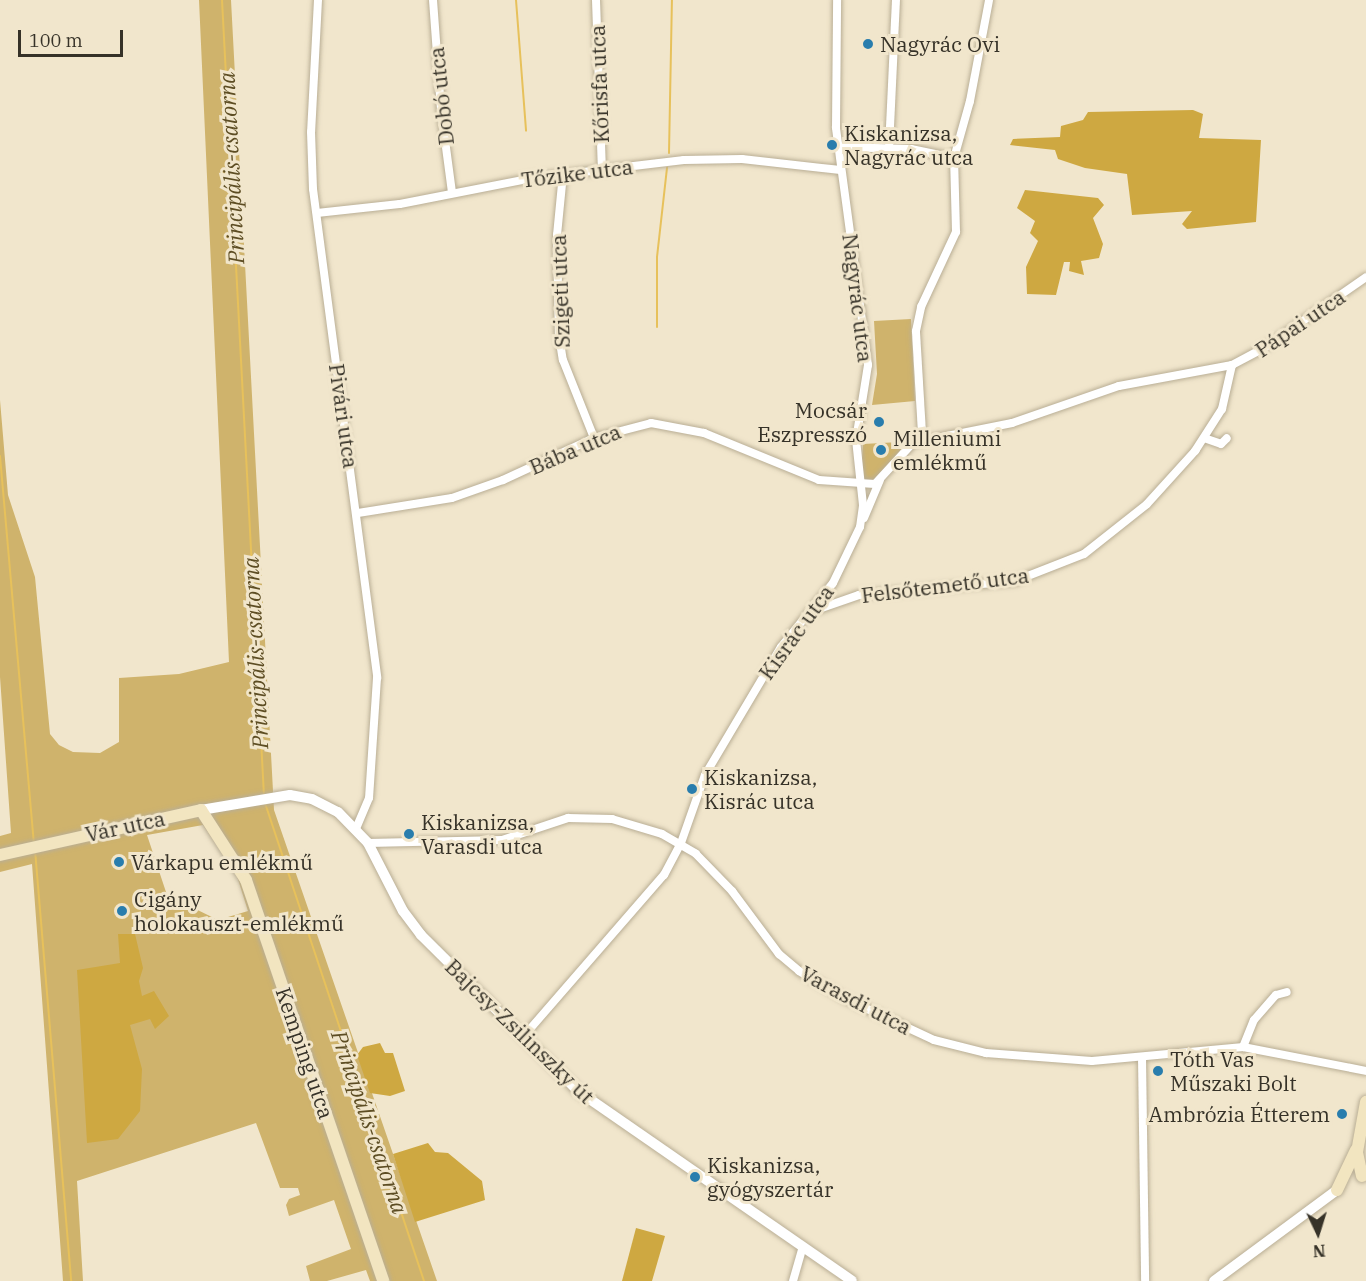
<!DOCTYPE html>
<html>
<head>
<meta charset="utf-8">
<style>
	body { margin:0 }
	#map { position:relative; width:1366px; height:1281px; overflow:hidden; background:#f1e6cc; font-family:"IBM Plex Serif",serif }
	div>[style] { position:absolute }
	.green>* { inset:0; background:#cfb36c }
	.forest>* { inset:0; background:#cea841 }
	.stream>* { height:2px; margin:-1px; padding:0 1px; transform-origin:1px; border-radius:1px; background:#e7c15b }
	.roads { filter:drop-shadow(0 0 2px #b9ae95) drop-shadow(0 0 2px #b9ae95) }
	.minor>* { height:8px; margin:-4px; padding:0 4px; transform-origin:4px; border-radius:4px; background:#fff }
	.tertiary>* { height:10px; margin:-5px; padding:0 5px; transform-origin:5px; border-radius:5px; background:#fff }
	.secondary>* { height:12px; margin:-6px; padding:0 6px; transform-origin:6px; border-radius:6px; background:#f2e5c0 }
	.dots>* { width:16px; height:16px; translate:-50% -50%; box-sizing:border-box; border:3px solid #f1e6cc; border-radius:50% }
	span { translate:-50% -50%; white-space:nowrap; text-align:center; line-height:1.15; -webkit-text-stroke:6px #f1e6cc; paint-order:stroke }
	.poi-label { font-size:21px; color:#363228 }
	.left { translate:0 -50%; text-align:left }
	.right { translate:-100% -50%; text-align:right }
	.street-label { font-size:21px; color:#363228 }
	.water-label { font-size:22px; color:#5d4d23; font-style:italic }
	.north { position:absolute; left:1288px; top:1203px; width:60px; height:60px; -webkit-text-stroke:4px #f1e6cc; paint-order:stroke; rotate:176deg; font-size:16px; font-weight:700; line-height:24px; text-align:center; color:#363228 }
	.north::after { content:''; display:block; margin:auto; width:21px; height:27px; background:#363228; clip-path:polygon(50% 0,100% 100%,50% 72%,0 100%) }
	.scale { position:absolute; left:18px; top:30px; width:105px; height:27px; box-sizing:border-box; border:3px solid #363228; border-top:0; padding-left:8px; font-size:18px; line-height:21px; white-space:nowrap; color:#363228; -webkit-text-stroke:4px #f1e6cc; paint-order:stroke }
</style>
</head>
<body>
<div id="map">
	<div class="green">
		<div style="clip-path:polygon(evenodd,199px 0,231px 0,274px 810px,437px 1281px,370px 1281px,366px 1270px,327px 1281px,310px 1281px,306px 1266px,351px 1249px,334px 1200px,289px 1216px,286px 1205px,289px 1199px,300px 1195px,298px 1188px,280px 1188px,256px 1123px,77px 1181px,83px 1281px,63px 1281px,32px 864px,0 872px,0 836px,11px 833px,0 677px,0 400px,8px 495px,35px 577px,50px 734px,59px 745px,73px 752px,100px 753px,119px 742px,119px 678px,179px 674px,229px 662px,199px 0,203px 825px,236px 873px,248px 911px,218px 920px,167px 895px,147px 835px,203px 825px)"></div>
		<div style="clip-path:polygon(911px 319px,915px 401px,872px 405px,877px 374px,874px 321px)"></div>
		<div style="clip-path:polygon(900px 442px,903px 448px,874px 480px,867px 482px,861px 476px,863px 444px)"></div>
	</div>
	<div class="forest">
		<div style="clip-path:polygon(1193px 110px,1203px 114px,1199px 138px,1261px 140px,1256px 222px,1187px 229px,1182px 224px,1192px 211px,1132px 215px,1127px 174px,1085px 168px,1058px 159px,1055px 150px,1010px 145px,1013px 139px,1060px 137px,1061px 126px,1083px 120px,1088px 112px)"></div>
		<div style="clip-path:polygon(1025px 190px,1098px 198px,1104px 205px,1093px 218px,1103px 244px,1099px 258px,1081px 261px,1084px 275px,1069px 271px,1070px 262px,1064px 262px,1056px 295px,1027px 294px,1026px 267px,1038px 241px,1030px 233px,1035px 221px,1017px 208px)"></div>
		<div style="clip-path:polygon(118px 934px,135px 934px,143px 968px,139px 981px,142px 996px,154px 991px,169px 1016px,155px 1029px,150px 1019px,130px 1025px,142px 1069px,140px 1111px,118px 1139px,87px 1143px,77px 970px,120px 963px)"></div>
		<div style="clip-path:polygon(380px 1043px,385px 1053px,393px 1053px,405px 1091px,390px 1096px,370px 1093px,357px 1055px,363px 1047px)"></div>
		<div style="clip-path:polygon(428px 1143px,435px 1152px,448px 1153px,482px 1181px,485px 1200px,415px 1222px,393px 1154px)"></div>
		<div style="clip-path:polygon(636px 1228px,665px 1236px,652px 1281px,622px 1281px)"></div>
	</div>
	<div class="stream">
		<div style="left:222px;top:0;width:798px;rotate:86.98deg"></div>
		<div style="left:516px;top:0;width:131px;rotate:85.6deg"></div>
		<div style="left:669px;top:153px;width:153px;rotate:-88.9deg"></div>
		<div style="left:657px;top:327px;width:70px;rotate:-90deg"></div>
		<div style="left:657px;top:257px;width:90px;rotate:-83.6deg"></div>
		<div style="left:0;top:456px;width:387px;rotate:85deg"></div>
		<div style="left:265px;top:803px;width:504px;rotate:71.6deg"></div>
		<div style="left:35px;top:850px;width:433px;rotate:85.2deg"></div>
	</div>
	<div class="roads">
		<div class="minor">
			<div style="left:318px;top:0;width:132px;rotate:93deg"></div>
			<div style="left:311px;top:132px;width:57px;rotate:88deg"></div>
			<div style="left:313px;top:189px;width:493px;rotate:82.5deg"></div>
			<div style="left:377px;top:678px;width:120px;rotate:93.8deg"></div>
			<div style="left:369px;top:798px;width:33px;rotate:113deg"></div>
			<div style="left:433px;top:0;width:110px;rotate:85.8deg"></div>
			<div style="left:441px;top:110px;width:83px;rotate:82.4deg"></div>
			<div style="left:596px;top:0;width:169px;rotate:88deg"></div>
			<div style="left:838px;top:147px;width:73px;rotate:1.6deg"></div>
			<div style="left:911px;top:149px;width:44px;rotate:11.8deg"></div>
			<div style="left:889px;top:148px;width:148px;rotate:-87.3deg"></div>
			<div style="left:563px;top:174px;width:61px;rotate:95.6deg"></div>
			<div style="left:557px;top:235px;width:101px;rotate:88.9deg"></div>
			<div style="left:559px;top:336px;width:24px;rotate:81deg"></div>
			<div style="left:563px;top:360px;width:84px;rotate:68.3deg"></div>
			<div style="left:317px;top:213px;width:83px;rotate:-6.2deg"></div>
			<div style="left:400px;top:204px;width:136px;rotate:-11.1deg"></div>
			<div style="left:533px;top:178px;width:152px;rotate:-6.8deg"></div>
			<div style="left:684px;top:160px;width:58px;rotate:-1deg"></div>
			<div style="left:742px;top:159px;width:99px;rotate:6.4deg"></div>
			<div style="left:1204px;top:438px;width:18px;rotate:19deg"></div>
			<div style="left:1221px;top:444px;width:8px;rotate:-45deg"></div>
			<div style="left:917px;top:442px;width:97px;rotate:-11.3deg"></div>
			<div style="left:1012px;top:423px;width:113px;rotate:-19.1deg"></div>
			<div style="left:1119px;top:386px;width:115px;rotate:-10.5deg"></div>
			<div style="left:1232px;top:365px;width:36px;rotate:-28deg"></div>
			<div style="left:1264px;top:348px;width:124px;rotate:-34.8deg"></div>
			<div style="left:358px;top:513px;width:95px;rotate:-9.1deg"></div>
			<div style="left:452px;top:498px;width:54px;rotate:-19.4deg"></div>
			<div style="left:503px;top:480px;width:100px;rotate:-24.8deg"></div>
			<div style="left:594px;top:438px;width:59px;rotate:-14.7deg"></div>
			<div style="left:651px;top:423px;width:54px;rotate:10.7deg"></div>
			<div style="left:704px;top:433px;width:124px;rotate:22.2deg"></div>
			<div style="left:819px;top:480px;width:56px;rotate:4.1deg"></div>
			<div style="left:875px;top:484px;width:69px;rotate:-47.3deg"></div>
			<div style="left:922px;top:433px;width:102px;rotate:-93.4deg"></div>
			<div style="left:916px;top:331px;width:25px;rotate:-78deg"></div>
			<div style="left:921px;top:307px;width:83px;rotate:-65deg"></div>
			<div style="left:956px;top:232px;width:74px;rotate:-91.5deg"></div>
			<div style="left:954px;top:158px;width:59px;rotate:-74.3deg"></div>
			<div style="left:970px;top:101px;width:103px;rotate:-79.3deg"></div>
			<div style="left:864px;top:518px;width:41px;rotate:-67.2deg"></div>
			<div style="left:813px;top:611px;width:49px;rotate:-19.2deg"></div>
			<div style="left:859px;top:595px;width:157px;rotate:-5.1deg"></div>
			<div style="left:1015px;top:581px;width:74px;rotate:-21.4deg"></div>
			<div style="left:1084px;top:554px;width:80px;rotate:-38.4deg"></div>
			<div style="left:1147px;top:504px;width:72px;rotate:-47.8deg"></div>
			<div style="left:1195px;top:451px;width:50px;rotate:-57.3deg"></div>
			<div style="left:1222px;top:409px;width:45px;rotate:-77.2deg"></div>
			<div style="left:368px;top:843px;width:134px;rotate:-1.3deg"></div>
			<div style="left:502px;top:840px;width:70px;rotate:-18.4deg"></div>
			<div style="left:568px;top:818px;width:44px;rotate:1.3deg"></div>
			<div style="left:612px;top:819px;width:52px;rotate:16.7deg"></div>
			<div style="left:662px;top:834px;width:39px;rotate:30deg"></div>
			<div style="left:696px;top:854px;width:52px;rotate:45.8deg"></div>
			<div style="left:732px;top:891px;width:79px;rotate:53.3deg"></div>
			<div style="left:779px;top:954px;width:26px;rotate:40deg"></div>
			<div style="left:799px;top:971px;width:52px;rotate:31deg"></div>
			<div style="left:844px;top:998px;width:99px;rotate:25deg"></div>
			<div style="left:934px;top:1040px;width:54px;rotate:14deg"></div>
			<div style="left:986px;top:1053px;width:106px;rotate:4.3deg"></div>
			<div style="left:1092px;top:1061px;width:152px;rotate:-5.3deg"></div>
			<div style="left:1243px;top:1047px;width:125px;rotate:11deg"></div>
			<div style="left:523px;top:1037px;width:215px;rotate:-49deg"></div>
			<div style="left:664px;top:875px;width:36px;rotate:-62deg"></div>
			<div style="left:681px;top:843px;width:72px;rotate:-70.6deg"></div>
			<div style="left:705px;top:775px;width:149px;rotate:-59.3deg"></div>
			<div style="left:781px;top:647px;width:82px;rotate:-50.9deg"></div>
			<div style="left:833px;top:583px;width:62px;rotate:-64.3deg"></div>
			<div style="left:860px;top:527px;width:22px;rotate:-82deg"></div>
			<div style="left:863px;top:505px;width:65px;rotate:-96.1deg"></div>
			<div style="left:856px;top:440px;width:76px;rotate:-80.9deg"></div>
			<div style="left:868px;top:365px;width:240px;rotate:-97.7deg"></div>
			<div style="left:836px;top:127px;width:127px;rotate:-89.5deg"></div>
			<div style="left:1243px;top:1047px;width:29px;rotate:-68deg"></div>
			<div style="left:1254px;top:1020px;width:33px;rotate:-49deg"></div>
			<div style="left:1276px;top:995px;width:11px;rotate:-15deg"></div>
			<div style="left:1142px;top:1057px;width:224px;rotate:89.2deg"></div>
			<div style="left:793px;top:1281px;width:35px;rotate:-74deg"></div>
		</div>
		<div class="tertiary">
			<div style="left:201px;top:810px;width:90px;rotate:-9.6deg"></div>
			<div style="left:290px;top:795px;width:22px;rotate:10deg"></div>
			<div style="left:312px;top:799px;width:29px;rotate:27deg"></div>
			<div style="left:338px;top:812px;width:43px;rotate:45.9deg"></div>
			<div style="left:368px;top:843px;width:76px;rotate:62.8deg"></div>
			<div style="left:403px;top:911px;width:30px;rotate:53deg"></div>
			<div style="left:421px;top:935px;width:221px;rotate:44.8deg"></div>
			<div style="left:578px;top:1091px;width:333px;rotate:34.7deg"></div>
			<div style="left:1214px;top:1281px;width:153px;rotate:-36.5deg"></div>
		</div>
		<div class="secondary">
			<div style="left:0;top:855px;width:206px;rotate:-12.6deg"></div>
			<div style="left:201px;top:810px;width:83px;rotate:57.3deg"></div>
			<div style="left:246px;top:880px;width:424px;rotate:71.1deg"></div>
			<div style="left:1362px;top:1176px;width:25px;rotate:-102deg"></div>
			<div style="left:1357px;top:1152px;width:51px;rotate:-79.8deg"></div>
			<div style="left:1337px;top:1190px;width:44px;rotate:-64.6deg"></div>
		</div>
	</div>
	<div class="dots">
		<div style="left:868px;top:44px;background:#297dad"></div>
		<div style="left:832px;top:145px;background:#297dad"></div>
		<div style="left:879px;top:422px;background:#297dad"></div>
		<div style="left:881px;top:450px;background:#297dad"></div>
		<div style="left:692px;top:789px;background:#297dad"></div>
		<div style="left:409px;top:834px;background:#297dad"></div>
		<div style="left:119px;top:862px;background:#297dad"></div>
		<div style="left:122px;top:911px;background:#297dad"></div>
		<div style="left:1158px;top:1071px;background:#297dad"></div>
		<div style="left:1342px;top:1114px;background:#297dad"></div>
		<div style="left:695px;top:1177px;background:#297dad"></div>
	</div>
	<div class="poi-label">
		<span class="left" style="left:880px;top:44px">Nagyrác Ovi</span>
		<span class="left" style="left:844px;top:145px">Kiskanizsa,<br>Nagyrác utca</span>
		<span class="right" style="left:867px;top:422px">Mocsár<br>Eszpresszó</span>
		<span class="left" style="left:893px;top:450px">Milleniumi<br>emlékmű</span>
		<span class="left" style="left:704px;top:789px">Kiskanizsa,<br>Kisrác utca</span>
		<span class="left" style="left:421px;top:834px">Kiskanizsa,<br>Varasdi utca</span>
		<span class="left" style="left:131px;top:862px">Várkapu emlékmű</span>
		<span class="left" style="left:134px;top:911px">Cigány<br>holokauszt-emlékmű</span>
		<span class="left" style="left:1170px;top:1071px">Tóth Vas<br>Műszaki Bolt</span>
		<span class="right" style="left:1330px;top:1114px">Ambrózia Étterem</span>
		<span class="left" style="left:707px;top:1177px">Kiskanizsa,<br>gyógyszertár</span>
	</div>
	<div class="street-label">
		<span style="left:599px;top:84px;rotate:-92deg">Kőrisfa utca</span>
		<span style="left:441px;top:96px;rotate:-96deg">Dobó utca</span>
		<span style="left:577px;top:173px;rotate:-7deg">Tőzike utca</span>
		<span style="left:560px;top:291px;rotate:-92deg">Szigeti utca</span>
		<span style="left:858px;top:298px;rotate:83deg">Nagyrác utca</span>
		<span style="left:1300px;top:323px;rotate:-34deg">Pápai utca</span>
		<span style="left:344px;top:416px;rotate:82deg">Pivári utca</span>
		<span style="left:575px;top:449px;rotate:-23deg">Bába utca</span>
		<span style="left:945px;top:585px;rotate:-7deg">Felsőtemető utca</span>
		<span style="left:796px;top:632px;rotate:-54deg">Kisrác utca</span>
		<span style="left:125px;top:826px;rotate:-12deg">Vár utca</span>
		<span style="left:856px;top:1000px;rotate:28deg">Varasdi utca</span>
		<span style="left:520px;top:1031px;rotate:44deg">Bajcsy-Zsilinszky út</span>
		<span style="left:305px;top:1053px;rotate:71deg">Kemping utca</span>
	</div>
	<div class="water-label">
		<span style="left:231px;top:168px;rotate:-93deg">Principális-csatorna</span>
		<span style="left:255px;top:653px;rotate:-93deg">Principális-csatorna</span>
		<span style="left:370px;top:1122px;rotate:71deg">Principális-csatorna</span>
	</div>
	<div class="north">N</div>
	<div class="scale">100 m</div>
</div>
</body>
</html>
